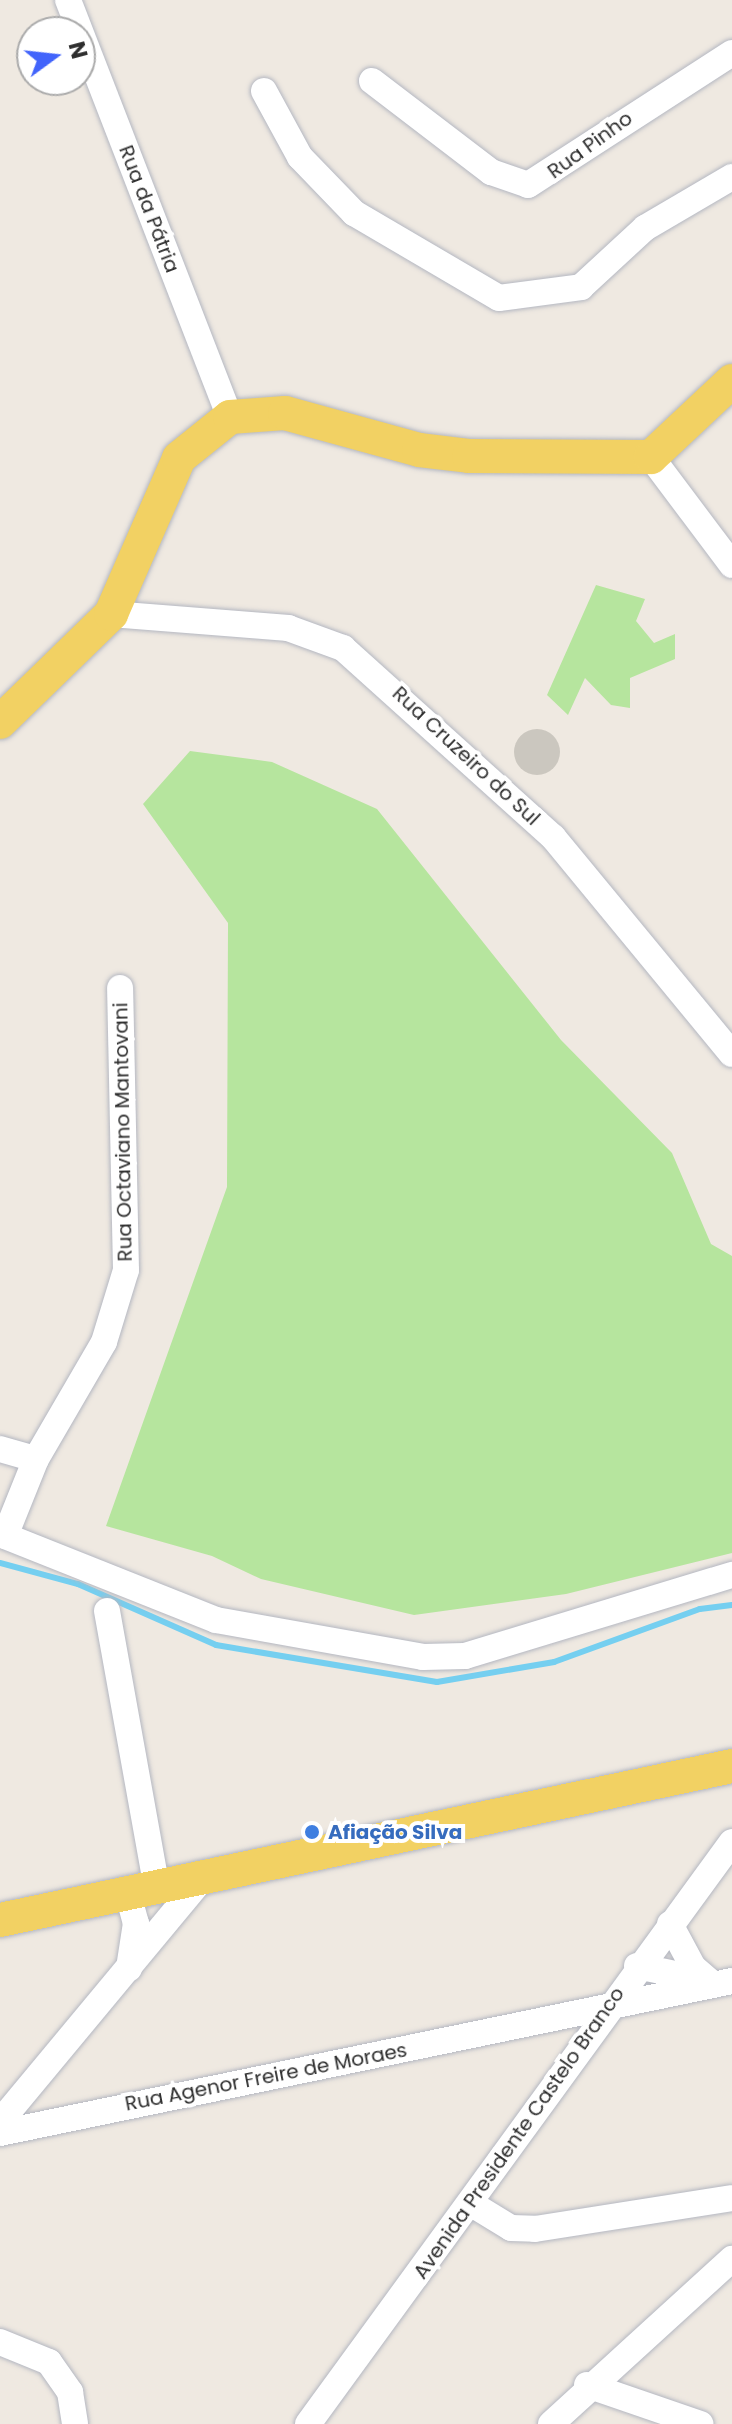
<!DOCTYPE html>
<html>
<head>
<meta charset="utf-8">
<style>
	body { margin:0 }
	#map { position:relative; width:732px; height:2424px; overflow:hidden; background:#efe9e1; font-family:Poppins,sans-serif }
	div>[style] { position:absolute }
	.green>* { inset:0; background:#b6e59e }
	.stream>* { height:6px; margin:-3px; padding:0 3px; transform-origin:3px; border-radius:3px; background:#75cff0 }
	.building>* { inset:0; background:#cbc7bf }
	.round { border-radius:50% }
	.roads { filter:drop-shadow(0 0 2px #b4b7c1) drop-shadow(0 0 2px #b4b7c1) }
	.minor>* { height:26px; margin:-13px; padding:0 13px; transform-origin:13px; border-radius:13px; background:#fff }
	.major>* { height:34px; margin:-17px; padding:0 17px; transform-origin:17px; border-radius:17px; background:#f2d163 }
	.dots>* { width:22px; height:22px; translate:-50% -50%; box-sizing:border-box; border:4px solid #fff; border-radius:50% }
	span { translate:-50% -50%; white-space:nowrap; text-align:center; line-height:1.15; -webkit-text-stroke:8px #fff; paint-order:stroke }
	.street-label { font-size:20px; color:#2e2e2e }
	.shop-label { font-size:20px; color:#366cbe; font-weight:700 }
	.left { translate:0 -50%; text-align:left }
	.north { position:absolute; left:16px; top:16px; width:80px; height:80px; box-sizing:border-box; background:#fff; border:2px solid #ababab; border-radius:50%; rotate:75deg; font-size:22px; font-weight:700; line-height:32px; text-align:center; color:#2e2e2e }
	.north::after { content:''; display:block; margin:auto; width:28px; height:36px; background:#4264fb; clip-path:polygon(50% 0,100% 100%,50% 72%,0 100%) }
</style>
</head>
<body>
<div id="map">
	<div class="green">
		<div style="clip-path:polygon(596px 585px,645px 599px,636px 621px,654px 643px,675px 634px,675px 659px,630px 678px,630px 708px,611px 705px,585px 678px,568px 715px,547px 695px)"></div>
		<div style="clip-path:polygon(190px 751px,272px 762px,377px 809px,561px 1040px,672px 1153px,711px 1244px,732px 1256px,732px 1553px,566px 1594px,414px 1615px,261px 1579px,212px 1556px,106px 1526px,227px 1187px,228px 923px,143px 804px)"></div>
	</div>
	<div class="stream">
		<div style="left:0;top:1563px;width:81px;rotate:15.1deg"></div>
		<div style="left:78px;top:1584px;width:151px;rotate:23.8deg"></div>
		<div style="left:216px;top:1645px;width:224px;rotate:9.5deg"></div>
		<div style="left:437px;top:1682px;width:119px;rotate:-9.7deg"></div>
		<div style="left:554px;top:1662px;width:155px;rotate:-20deg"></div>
		<div style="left:700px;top:1609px;width:32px;rotate:-7deg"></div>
	</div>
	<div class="building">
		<div class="round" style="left:514px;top:729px;width:46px;height:46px"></div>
	</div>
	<div class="roads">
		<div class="minor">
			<div style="left:68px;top:0;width:447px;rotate:68.8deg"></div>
			<div style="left:372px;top:81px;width:150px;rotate:37.4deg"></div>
			<div style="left:491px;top:172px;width:39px;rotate:19deg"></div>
			<div style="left:528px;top:185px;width:243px;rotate:-32.9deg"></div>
			<div style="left:264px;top:91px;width:75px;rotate:61.4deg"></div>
			<div style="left:300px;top:157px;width:78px;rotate:46deg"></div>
			<div style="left:354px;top:213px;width:168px;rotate:30.4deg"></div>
			<div style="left:499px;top:298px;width:83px;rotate:-7.6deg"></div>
			<div style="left:581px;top:287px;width:87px;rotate:-42.7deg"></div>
			<div style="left:645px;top:228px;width:101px;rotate:-30.4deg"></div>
			<div style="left:651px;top:457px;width:135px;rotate:53.1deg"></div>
			<div style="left:111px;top:614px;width:178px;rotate:4.5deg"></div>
			<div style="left:288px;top:628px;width:59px;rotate:20deg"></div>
			<div style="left:343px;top:648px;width:283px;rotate:42deg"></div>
			<div style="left:553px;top:837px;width:281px;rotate:50.5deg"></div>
			<div style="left:0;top:1449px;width:37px;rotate:16deg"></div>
			<div style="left:0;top:1534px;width:232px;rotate:21.7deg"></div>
			<div style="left:216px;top:1620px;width:210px;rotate:10.1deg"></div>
			<div style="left:423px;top:1657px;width:42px;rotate:-1.4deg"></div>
			<div style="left:465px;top:1656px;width:279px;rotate:-16.9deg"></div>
			<div style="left:5px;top:1536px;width:83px;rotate:-68.1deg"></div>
			<div style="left:36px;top:1459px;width:135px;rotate:-59.8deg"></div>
			<div style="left:104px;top:1342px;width:75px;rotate:-73deg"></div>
			<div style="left:126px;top:1270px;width:282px;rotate:-91.2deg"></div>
			<div style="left:107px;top:1611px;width:282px;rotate:79.8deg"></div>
			<div style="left:128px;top:1894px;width:30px;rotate:75deg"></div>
			<div style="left:136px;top:1923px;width:46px;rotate:98.8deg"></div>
			<div style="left:670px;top:1924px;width:49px;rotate:61.9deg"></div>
			<div style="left:693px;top:1967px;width:23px;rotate:41deg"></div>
			<div style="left:637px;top:1966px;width:73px;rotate:11.9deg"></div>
			<div style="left:0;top:2122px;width:312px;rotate:-50.3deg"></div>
			<div style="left:0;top:2133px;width:748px;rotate:-11.73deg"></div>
			<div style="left:470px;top:2203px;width:48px;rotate:31.4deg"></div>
			<div style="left:511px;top:2228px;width:24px;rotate:2deg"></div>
			<div style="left:535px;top:2229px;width:199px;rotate:-8.9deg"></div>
			<div style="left:0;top:2342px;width:53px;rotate:22.2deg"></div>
			<div style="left:49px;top:2362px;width:37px;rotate:55deg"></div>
			<div style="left:70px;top:2392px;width:32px;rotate:81deg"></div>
			<div style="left:587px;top:2385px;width:120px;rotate:19deg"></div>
			<div style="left:308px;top:2424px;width:720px;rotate:-53.93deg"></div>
			<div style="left:551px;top:2424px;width:245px;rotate:-42.4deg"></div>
		</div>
		<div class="major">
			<div style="left:0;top:722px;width:155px;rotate:-44.2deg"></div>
			<div style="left:111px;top:614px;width:170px;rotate:-66.4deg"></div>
			<div style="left:179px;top:458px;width:65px;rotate:-38.8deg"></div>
			<div style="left:230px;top:417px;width:55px;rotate:-4.2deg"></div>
			<div style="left:285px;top:413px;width:139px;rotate:15.4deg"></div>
			<div style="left:419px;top:450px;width:50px;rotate:6.8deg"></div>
			<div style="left:469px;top:456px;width:182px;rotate:0.3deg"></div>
			<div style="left:651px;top:457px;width:111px;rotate:-43.2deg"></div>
			<div style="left:0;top:1920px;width:748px;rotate:-11.88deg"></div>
		</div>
	</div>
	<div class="dots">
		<div style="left:312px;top:1832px;background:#3f7fe0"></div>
	</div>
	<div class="street-label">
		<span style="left:590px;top:145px;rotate:-36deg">Rua Pinho</span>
		<span style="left:149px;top:209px;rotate:69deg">Rua da Pátria</span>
		<span style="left:466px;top:756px;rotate:43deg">Rua Cruzeiro do Sul</span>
		<span style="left:123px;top:1132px;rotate:-91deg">Rua Octaviano Mantovani</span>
		<span style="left:266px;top:2077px;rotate:-11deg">Rua Agenor Freire de Moraes</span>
		<span style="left:519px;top:2133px;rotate:-55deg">Avenida Presidente Castelo Branco</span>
	</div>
	<div class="shop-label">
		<span class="left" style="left:328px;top:1832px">Afiação Silva</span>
	</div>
	<div class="north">N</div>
</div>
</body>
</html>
